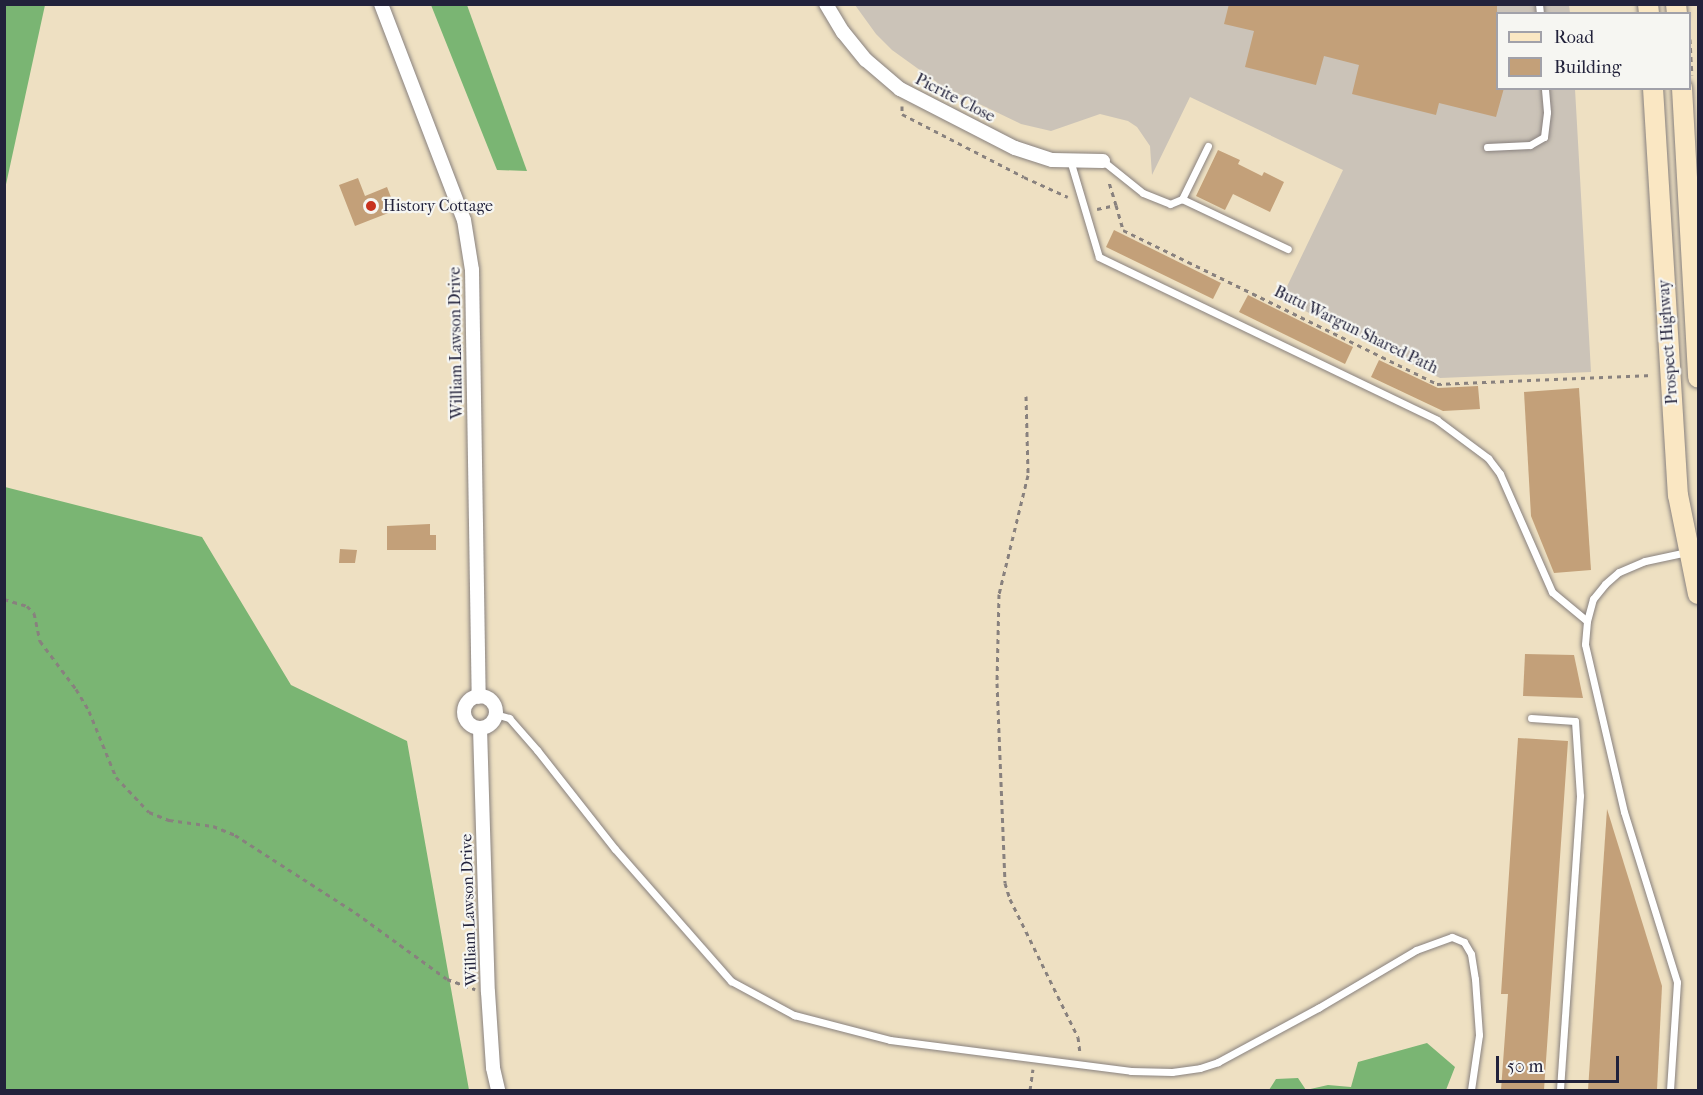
<!DOCTYPE html>
<html>
<head>
<meta charset="utf-8">
<style>
	body { margin:0 }
	#map { position:relative; width:1703px; height:1095px; overflow:hidden; background:#eee0c2; font-family:"IM FELL French Canon",serif }
	div>[style] { position:absolute }
	.industrial>* { inset:0; background:#cbc3b8 }
	.forest>* { inset:0; background:#7ab573 }
	.building>* { inset:0; background:#c3a079 }
	.path>* { height:3px; margin-top:-1.5px; transform-origin:0; background:repeating-linear-gradient(90deg,#88817e 0 4.5px,transparent 0 9px) }
	.roads { filter:drop-shadow(0 0 2px #88817e) drop-shadow(0 0 2px #88817e) }
	.service>* { height:7px; margin:-3.5px; padding:0 3.5px; transform-origin:3.5px; border-radius:3.5px; background:#fff }
	.minor>* { height:14px; margin:-7px; padding:0 7px; transform-origin:7px; border-radius:7px; background:#fff }
	.minor>.ring { margin:-7px; padding:0; box-sizing:content-box; background:none; border:14px solid #fff; border-radius:50% }
	.secondary>* { height:20px; margin:-10px; padding:0 10px; transform-origin:10px; border-radius:10px; background:#fae7c3 }
	.dots>* { width:16px; height:16px; translate:-50% -50%; box-sizing:border-box; border:3px solid #f6f6f2; border-radius:50% }
	span { translate:-50% -50%; white-space:nowrap; text-align:center; line-height:1.15; -webkit-text-stroke:4.5px #f6f6f2; paint-order:stroke }
	.street-label { font-size:16px; color:#22223b }
	.poi-label { font-size:16px; color:#22223b }
	.left { translate:0 -50%; text-align:left }
	.frame { position:absolute; inset:0; border:6px solid #22223b; pointer-events:none }
	.legend { position:absolute; left:1496px; top:12px; width:195px; height:78px; box-sizing:border-box; background:#f6f6f2; border:2px solid #a1a1a9; margin:0; padding:8px 10px; list-style:none; font-size:18px; color:#22223b }
	.legend li { display:flex; align-items:center; gap:12px; height:30px }
	.legend b { width:30px; border:2px solid #a1a1a9 }
	.scale { position:absolute; left:1496px; top:1056px; width:123px; height:27px; box-sizing:border-box; border:3px solid #22223b; border-top:0; padding-left:8px; font-size:18px; line-height:21px; white-space:nowrap; color:#22223b; -webkit-text-stroke:4px #f6f6f2; paint-order:stroke }
</style>
</head>
<body>
<div id="map">
	<div class="industrial">
		<div style="clip-path:polygon(855px 5px,1569px 5px,1570px 13px,1498px 14px,1498px 88px,1575px 89px,1591px 372px,1440px 378px,1281px 299px,1343px 170px,1190px 97px,1152px 175px,1150px 146px,1137px 127px,1128px 121px,1100px 114px,1051px 131px,1021px 124px,942px 86px,892px 50px,876px 34px)"></div>
	</div>
	<div class="forest">
		<div style="clip-path:polygon(5px 4px,45px 5px,5px 189px,4px 5px)"></div>
		<div style="clip-path:polygon(431px 5px,467px 5px,527px 171px,497px 170px)"></div>
		<div style="clip-path:polygon(5px 487px,202px 537px,291px 685px,407px 741px,469px 1090px,5px 1090px)"></div>
		<div style="clip-path:polygon(1427px 1043px,1455px 1067px,1446px 1090px,1269px 1090px,1276px 1079px,1298px 1078px,1306px 1090px,1328px 1085px,1351px 1087px,1358px 1062px)"></div>
	</div>
	<div class="building">
		<div style="clip-path:polygon(1229px 4px,1497px 4px,1497px 88px,1504px 88px,1496px 117px,1439px 103px,1436px 115px,1352px 94px,1359px 65px,1324px 56px,1316px 85px,1245px 67px,1254px 31px,1224px 24px)"></div>
		<div style="clip-path:polygon(1218px 150px,1240px 160px,1238px 164px,1262px 176px,1264px 172px,1284px 182px,1270px 212px,1233px 194px,1225px 210px,1196px 196px)"></div>
		<div style="clip-path:polygon(358px 178px,365px 196px,387px 187px,396px 210px,355px 226px,339px 185px)"></div>
		<div style="clip-path:polygon(1114px 230px,1221px 283px,1213px 299px,1106px 247px)"></div>
		<div style="clip-path:polygon(1248px 295px,1353px 347px,1345px 364px,1239px 312px)"></div>
		<div style="clip-path:polygon(1379px 360px,1438px 388px,1478px 386px,1480px 409px,1443px 411px,1371px 377px)"></div>
		<div style="clip-path:polygon(1579px 388px,1591px 570px,1554px 573px,1531px 516px,1524px 392px)"></div>
		<div style="clip-path:polygon(430px 524px,430px 535px,436px 535px,436px 550px,387px 550px,387px 526px)"></div>
		<div style="clip-path:polygon(340px 549px,357px 550px,355px 563px,339px 563px)"></div>
		<div style="clip-path:polygon(1525px 654px,1574px 655px,1583px 698px,1523px 696px)"></div>
		<div style="clip-path:polygon(1518px 738px,1568px 741px,1544px 1090px,1501px 1090px,1508px 994px,1501px 994px)"></div>
		<div style="clip-path:polygon(1607px 809px,1662px 986px,1657px 1090px,1588px 1090px)"></div>
	</div>
	<div class="path">
		<div style="left:1690px;top:39px;width:36px;rotate:87deg"></div>
		<div style="left:902px;top:106px;width:8px;rotate:90deg"></div>
		<div style="left:902px;top:114px;width:137px;rotate:27.3deg"></div>
		<div style="left:1024px;top:177px;width:48px;rotate:24.4deg"></div>
		<div style="left:1116px;top:205px;width:26px;rotate:74deg"></div>
		<div style="left:1123px;top:230px;width:350px;rotate:26.1deg"></div>
		<div style="left:1437px;top:384px;width:216px;rotate:-2.4deg"></div>
		<div style="left:1097px;top:209px;width:19px;rotate:-12deg"></div>
		<div style="left:1116px;top:205px;width:24px;rotate:-107deg"></div>
		<div style="left:1026px;top:396px;width:79px;rotate:88.5deg"></div>
		<div style="left:1028px;top:475px;width:122px;rotate:103.7deg"></div>
		<div style="left:999px;top:594px;width:89px;rotate:91.3deg"></div>
		<div style="left:997px;top:683px;width:200px;rotate:87.7deg"></div>
		<div style="left:1005px;top:883px;width:17px;rotate:73deg"></div>
		<div style="left:1010px;top:899px;width:154px;rotate:63.8deg"></div>
		<div style="left:1078px;top:1037px;width:16px;rotate:83deg"></div>
		<div style="left:4px;top:599px;width:24px;rotate:17deg"></div>
		<div style="left:27px;top:606px;width:10px;rotate:45deg"></div>
		<div style="left:34px;top:613px;width:29px;rotate:78deg"></div>
		<div style="left:40px;top:641px;width:60px;rotate:53.1deg"></div>
		<div style="left:76px;top:689px;width:26px;rotate:59deg"></div>
		<div style="left:89px;top:711px;width:71px;rotate:67.8deg"></div>
		<div style="left:116px;top:777px;width:48px;rotate:46.7deg"></div>
		<div style="left:149px;top:812px;width:22px;rotate:22deg"></div>
		<div style="left:169px;top:820px;width:44px;rotate:7.8deg"></div>
		<div style="left:213px;top:826px;width:24px;rotate:22deg"></div>
		<div style="left:235px;top:835px;width:144px;rotate:32.8deg"></div>
		<div style="left:356px;top:913px;width:112px;rotate:36deg"></div>
		<div style="left:447px;top:979px;width:30px;rotate:20deg"></div>
		<div style="left:1030px;top:1090px;width:21px;rotate:-82deg"></div>
	</div>
	<div class="roads">
		<div class="service">
			<div style="left:1539px;top:4px;width:10px;rotate:84deg"></div>
			<div style="left:1487px;top:147px;width:43px;rotate:-2.7deg"></div>
			<div style="left:1530px;top:145px;width:16px;rotate:-30deg"></div>
			<div style="left:1544px;top:137px;width:25px;rotate:-83deg"></div>
			<div style="left:1547px;top:112px;width:24px;rotate:-95deg"></div>
			<div style="left:1070px;top:160px;width:101px;rotate:73.4deg"></div>
			<div style="left:1099px;top:257px;width:375px;rotate:25.7deg"></div>
			<div style="left:1437px;top:420px;width:64px;rotate:36.7deg"></div>
			<div style="left:1488px;top:458px;width:20px;rotate:53deg"></div>
			<div style="left:1500px;top:474px;width:129px;rotate:66.2deg"></div>
			<div style="left:1552px;top:592px;width:45px;rotate:39.6deg"></div>
			<div style="left:1103px;top:161px;width:51px;rotate:38.7deg"></div>
			<div style="left:1143px;top:193px;width:29px;rotate:22deg"></div>
			<div style="left:1170px;top:204px;width:13px;rotate:-23deg"></div>
			<div style="left:1182px;top:199px;width:117px;rotate:25.3deg"></div>
			<div style="left:1182px;top:199px;width:59px;rotate:-63.9deg"></div>
			<div style="left:495px;top:714px;width:15px;rotate:16deg"></div>
			<div style="left:509px;top:718px;width:43px;rotate:48.8deg"></div>
			<div style="left:537px;top:750px;width:126px;rotate:51.8deg"></div>
			<div style="left:615px;top:849px;width:176px;rotate:48.7deg"></div>
			<div style="left:731px;top:981px;width:72px;rotate:28.4deg"></div>
			<div style="left:794px;top:1015px;width:99px;rotate:14.6deg"></div>
			<div style="left:890px;top:1040px;width:243px;rotate:7.3deg"></div>
			<div style="left:1131px;top:1071px;width:41px;rotate:1.4deg"></div>
			<div style="left:1172px;top:1072px;width:28px;rotate:-8deg"></div>
			<div style="left:1200px;top:1068px;width:19px;rotate:-18deg"></div>
			<div style="left:1218px;top:1062px;width:114px;rotate:-28.4deg"></div>
			<div style="left:1318px;top:1008px;width:114px;rotate:-30.6deg"></div>
			<div style="left:1416px;top:950px;width:38px;rotate:-20deg"></div>
			<div style="left:1452px;top:937px;width:13px;rotate:23deg"></div>
			<div style="left:1464px;top:942px;width:14px;rotate:60deg"></div>
			<div style="left:1471px;top:954px;width:25px;rotate:81deg"></div>
			<div style="left:1475px;top:979px;width:56px;rotate:85.9deg"></div>
			<div style="left:1479px;top:1035px;width:56px;rotate:98.3deg"></div>
			<div style="left:1531px;top:718px;width:44px;rotate:3.9deg"></div>
			<div style="left:1575px;top:721px;width:75px;rotate:86.2deg"></div>
			<div style="left:1580px;top:796px;width:295px;rotate:93.9deg"></div>
			<div style="left:1670px;top:1090px;width:108px;rotate:-86.3deg"></div>
			<div style="left:1677px;top:982px;width:178px;rotate:-107.3deg"></div>
			<div style="left:1624px;top:812px;width:172px;rotate:-103.1deg"></div>
			<div style="left:1585px;top:644px;width:23px;rotate:-85deg"></div>
			<div style="left:1587px;top:621px;width:23px;rotate:-75deg"></div>
			<div style="left:1593px;top:599px;width:19px;rotate:-51deg"></div>
			<div style="left:1605px;top:584px;width:18px;rotate:-41deg"></div>
			<div style="left:1619px;top:572px;width:28px;rotate:-23deg"></div>
			<div style="left:1645px;top:561px;width:43px;rotate:-12.1deg"></div>
		</div>
		<div class="minor">
			<div style="left:381px;top:4px;width:231px;rotate:69deg"></div>
			<div style="left:464px;top:220px;width:51px;rotate:80.9deg"></div>
			<div style="left:472px;top:270px;width:427px;rotate:89.1deg"></div>
			<div style="left:826px;top:4px;width:33px;rotate:59deg"></div>
			<div style="left:843px;top:32px;width:36px;rotate:51deg"></div>
			<div style="left:866px;top:60px;width:45px;rotate:40.5deg"></div>
			<div style="left:900px;top:89px;width:129px;rotate:27.2deg"></div>
			<div style="left:1015px;top:148px;width:39px;rotate:18deg"></div>
			<div style="left:1052px;top:160px;width:51px;rotate:1.1deg"></div>
			<div class="ring" style="left:464px;top:696px;width:18px;height:18px"></div>
			<div style="left:480px;top:728px;width:264px;rotate:88.3deg"></div>
			<div style="left:488px;top:992px;width:76px;rotate:86.2deg"></div>
			<div style="left:493px;top:1068px;width:23px;rotate:77deg"></div>
		</div>
		<div class="secondary">
			<div style="left:1648px;top:4px;width:10px;rotate:84deg"></div>
			<div style="left:1676px;top:4px;width:10px;rotate:84deg"></div>
			<div style="left:1653px;top:88px;width:408px;rotate:86.5deg"></div>
			<div style="left:1678px;top:495px;width:101px;rotate:78.6deg"></div>
			<div style="left:1682px;top:88px;width:290px;rotate:86.8deg"></div>
		</div>
	</div>
	<div class="dots">
		<div style="left:371px;top:206px;background:#c8321e"></div>
	</div>
	<div class="street-label">
		<span style="left:955px;top:98px;rotate:27deg">Picrite Close</span>
		<span style="left:1356px;top:330px;rotate:26deg">Butu Wargun Shared Path</span>
		<span style="left:1668px;top:342px;rotate:-94deg">Prospect Highway</span>
		<span style="left:456px;top:343px;rotate:-91deg">William Lawson Drive</span>
		<span style="left:469px;top:910px;rotate:-92deg">William Lawson Drive</span>
	</div>
	<div class="poi-label">
		<span class="left" style="left:383px;top:206px">History Cottage</span>
	</div>
	<div class="frame"></div>
	<ul class="legend">
	<li><b style="height:8px;background:#fae7c3"></b>Road</li>
	<li><b style="height:16px;background:#c3a079"></b>Building</li>
	</ul>
	<div class="scale">50 m</div>
</div>
</body>
</html>
